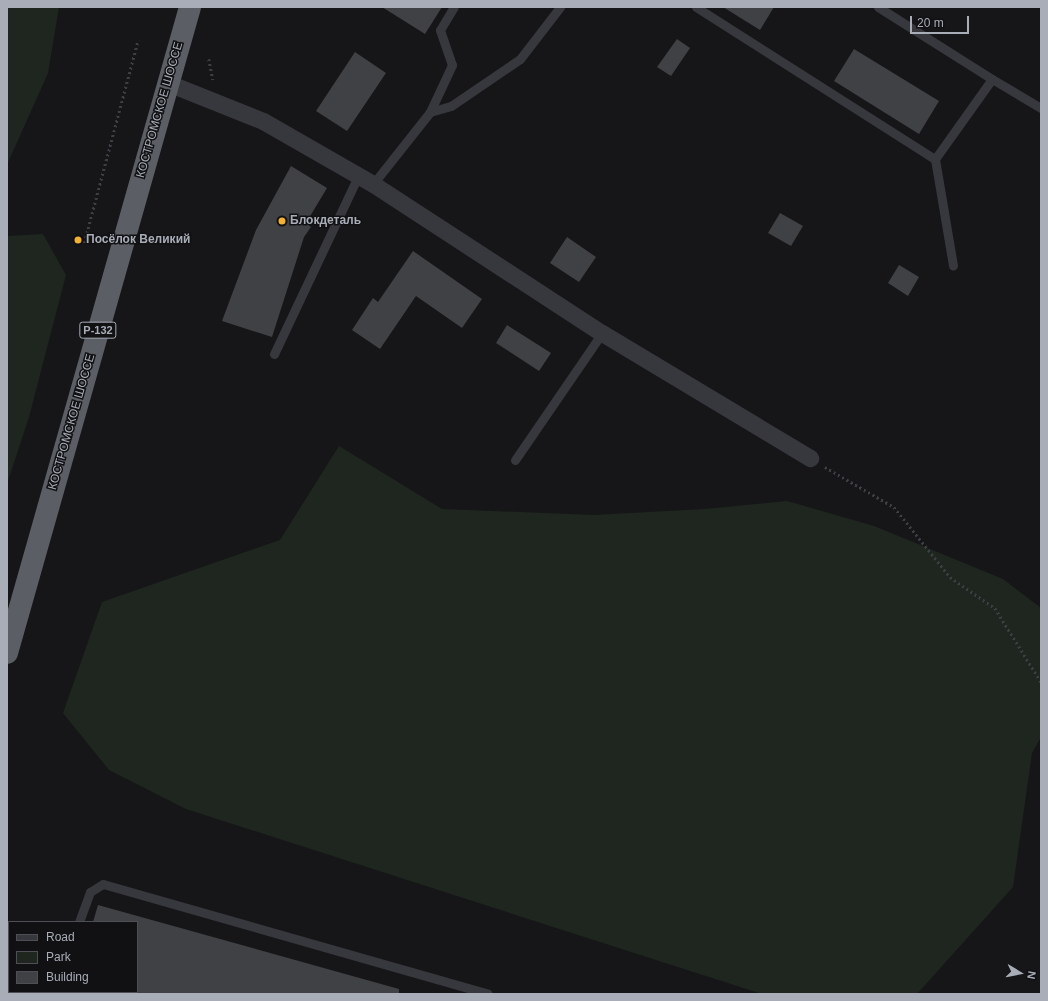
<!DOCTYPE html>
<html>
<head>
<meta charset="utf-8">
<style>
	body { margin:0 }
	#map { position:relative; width:1048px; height:1001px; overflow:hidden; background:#161618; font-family:Helvetica,sans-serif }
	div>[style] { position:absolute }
	.green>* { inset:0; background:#1e261f }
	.building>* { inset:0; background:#404145 }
	.path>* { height:2.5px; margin-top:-1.25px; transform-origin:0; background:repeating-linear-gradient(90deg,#3d3f44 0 2px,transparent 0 5px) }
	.service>* { height:9px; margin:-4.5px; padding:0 4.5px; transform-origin:4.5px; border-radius:4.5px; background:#37383d }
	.minor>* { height:17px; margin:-8.5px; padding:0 8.5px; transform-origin:8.5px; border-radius:8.5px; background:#37383d }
	.trunk>* { height:22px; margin:-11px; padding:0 11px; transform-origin:11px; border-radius:11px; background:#5b5e65 }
	.rail>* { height:3px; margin-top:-1.5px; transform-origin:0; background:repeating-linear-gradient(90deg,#4a4c52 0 5px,transparent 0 9px) }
	.dots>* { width:11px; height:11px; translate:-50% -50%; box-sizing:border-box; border:2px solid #111113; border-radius:50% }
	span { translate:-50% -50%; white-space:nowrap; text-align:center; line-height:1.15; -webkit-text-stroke:3px #111113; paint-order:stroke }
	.shield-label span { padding:1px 3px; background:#111113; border:1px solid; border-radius:3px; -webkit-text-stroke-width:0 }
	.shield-label { font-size:11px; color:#a8adb8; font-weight:700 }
	.street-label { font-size:12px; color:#a8adb8 }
	.poi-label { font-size:12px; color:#a8adb8; font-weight:700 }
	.left { translate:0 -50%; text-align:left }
	.frame { position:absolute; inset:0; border:8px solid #a8adb8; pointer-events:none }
	.legend { position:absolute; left:8px; top:921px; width:130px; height:72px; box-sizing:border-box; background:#111113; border:1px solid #4d4f55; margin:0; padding:5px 7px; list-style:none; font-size:12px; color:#a8adb8 }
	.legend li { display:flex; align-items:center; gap:8px; height:20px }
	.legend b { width:20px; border:1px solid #4d4f55 }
	.north { position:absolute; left:1000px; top:953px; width:40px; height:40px; -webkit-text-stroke:3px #111113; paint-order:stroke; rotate:100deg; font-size:11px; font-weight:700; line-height:16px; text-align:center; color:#a8adb8 }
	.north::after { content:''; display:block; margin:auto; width:14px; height:18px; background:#a8adb8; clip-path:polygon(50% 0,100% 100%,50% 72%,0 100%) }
	.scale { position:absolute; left:910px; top:16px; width:59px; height:18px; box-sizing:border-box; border:2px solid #a8adb8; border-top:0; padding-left:5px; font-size:12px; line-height:14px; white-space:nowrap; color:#a8adb8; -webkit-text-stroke:3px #111113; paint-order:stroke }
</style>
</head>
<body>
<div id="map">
	<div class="green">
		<div style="clip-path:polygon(7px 7px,59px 7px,48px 73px,7px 165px)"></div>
		<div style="clip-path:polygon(43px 234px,66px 275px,29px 417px,7px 484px,7px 236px)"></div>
		<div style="clip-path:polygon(339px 446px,442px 509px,594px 515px,705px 509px,787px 501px,874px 526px,1003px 579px,1041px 608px,1041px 737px,1032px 753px,1013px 887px,917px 994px,762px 994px,186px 809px,109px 770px,63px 713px,102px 602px,280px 540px)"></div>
	</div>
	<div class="building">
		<div style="clip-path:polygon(382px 7px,442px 7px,425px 34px)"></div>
		<div style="clip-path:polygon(723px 7px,774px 7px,760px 30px)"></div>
		<div style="clip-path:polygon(677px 39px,690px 48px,671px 76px,657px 67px)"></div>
		<div style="clip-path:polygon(854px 49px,939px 101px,919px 134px,834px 81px)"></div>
		<div style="clip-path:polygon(355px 52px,386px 73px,347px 131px,316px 111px)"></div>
		<div style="clip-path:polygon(291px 166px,327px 188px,306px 223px,311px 227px,304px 237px,272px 337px,222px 321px,256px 230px)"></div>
		<div style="clip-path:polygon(780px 213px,803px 226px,791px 246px,768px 233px)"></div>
		<div style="clip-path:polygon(567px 237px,596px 257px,579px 282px,550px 263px)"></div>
		<div style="clip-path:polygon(413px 251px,482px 299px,462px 328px,416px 296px,380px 349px,352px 330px,373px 298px,378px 302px)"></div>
		<div style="clip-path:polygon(899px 265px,919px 277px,908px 296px,888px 283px)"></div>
		<div style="clip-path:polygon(507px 325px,551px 353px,539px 371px,496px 343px)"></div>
		<div style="clip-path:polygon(98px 905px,399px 989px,399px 994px,137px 994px,137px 922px,93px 922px)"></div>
	</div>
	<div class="path">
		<div style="left:209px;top:59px;width:21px;rotate:79deg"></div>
		<div style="left:84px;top:243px;width:210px;rotate:-75.1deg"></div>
		<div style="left:825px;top:467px;width:80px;rotate:30.1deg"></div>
		<div style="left:894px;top:507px;width:90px;rotate:51.3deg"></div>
		<div style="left:950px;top:577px;width:55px;rotate:34.6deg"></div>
		<div style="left:995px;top:608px;width:87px;rotate:58.1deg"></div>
	</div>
	<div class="service">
		<div style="left:696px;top:7px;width:283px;rotate:32.5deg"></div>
		<div style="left:935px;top:159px;width:98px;rotate:-54.5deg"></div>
		<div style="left:992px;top:79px;width:135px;rotate:-147.7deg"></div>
		<div style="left:992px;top:79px;width:57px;rotate:30.6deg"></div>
		<div style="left:430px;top:112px;width:52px;rotate:-64.9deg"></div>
		<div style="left:452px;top:65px;width:37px;rotate:-109deg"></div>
		<div style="left:440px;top:30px;width:27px;rotate:-59deg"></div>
		<div style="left:935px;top:159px;width:108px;rotate:80.4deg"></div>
		<div style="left:373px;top:184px;width:92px;rotate:-51.6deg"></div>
		<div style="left:430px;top:112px;width:22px;rotate:-16deg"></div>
		<div style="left:451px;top:106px;width:83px;rotate:-34.3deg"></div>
		<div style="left:520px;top:59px;width:66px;rotate:-52.4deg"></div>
		<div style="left:274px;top:354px;width:197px;rotate:-64.7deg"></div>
		<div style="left:515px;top:460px;width:154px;rotate:-55.6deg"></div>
		<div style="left:79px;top:922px;width:32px;rotate:-70deg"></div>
		<div style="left:90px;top:892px;width:15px;rotate:-32deg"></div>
		<div style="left:103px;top:884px;width:400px;rotate:15.9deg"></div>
		<div style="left:60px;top:994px;width:2px;rotate:-90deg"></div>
	</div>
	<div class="minor">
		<div style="left:168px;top:83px;width:102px;rotate:21.8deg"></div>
		<div style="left:263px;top:121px;width:127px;rotate:29.8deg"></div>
		<div style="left:373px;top:184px;width:273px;rotate:33.1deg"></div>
		<div style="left:602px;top:333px;width:243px;rotate:31deg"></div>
	</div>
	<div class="trunk">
		<div style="left:7px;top:653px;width:671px;rotate:-74.18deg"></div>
	</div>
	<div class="rail">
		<div style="left:95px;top:992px;width:7px;rotate:16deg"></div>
	</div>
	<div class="dots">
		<div style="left:282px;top:221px;background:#f2b134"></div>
		<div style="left:78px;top:240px;background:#f2b134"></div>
	</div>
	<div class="shield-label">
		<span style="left:98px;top:330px">Р-132</span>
	</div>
	<div class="street-label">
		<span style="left:160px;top:110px;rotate:-74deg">КОСТРОМСКОЕ ШОССЕ</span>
		<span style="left:72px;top:422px;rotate:-74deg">КОСТРОМСКОЕ ШОССЕ</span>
	</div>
	<div class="poi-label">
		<span class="left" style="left:290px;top:221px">Блокдеталь</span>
		<span class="left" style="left:86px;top:240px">Посёлок Великий</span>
	</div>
	<div class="frame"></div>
	<ul class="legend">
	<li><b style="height:5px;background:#37383d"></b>Road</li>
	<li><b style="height:11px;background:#1e261f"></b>Park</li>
	<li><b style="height:11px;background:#404145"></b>Building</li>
	</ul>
	<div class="north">N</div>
	<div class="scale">20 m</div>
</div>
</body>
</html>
